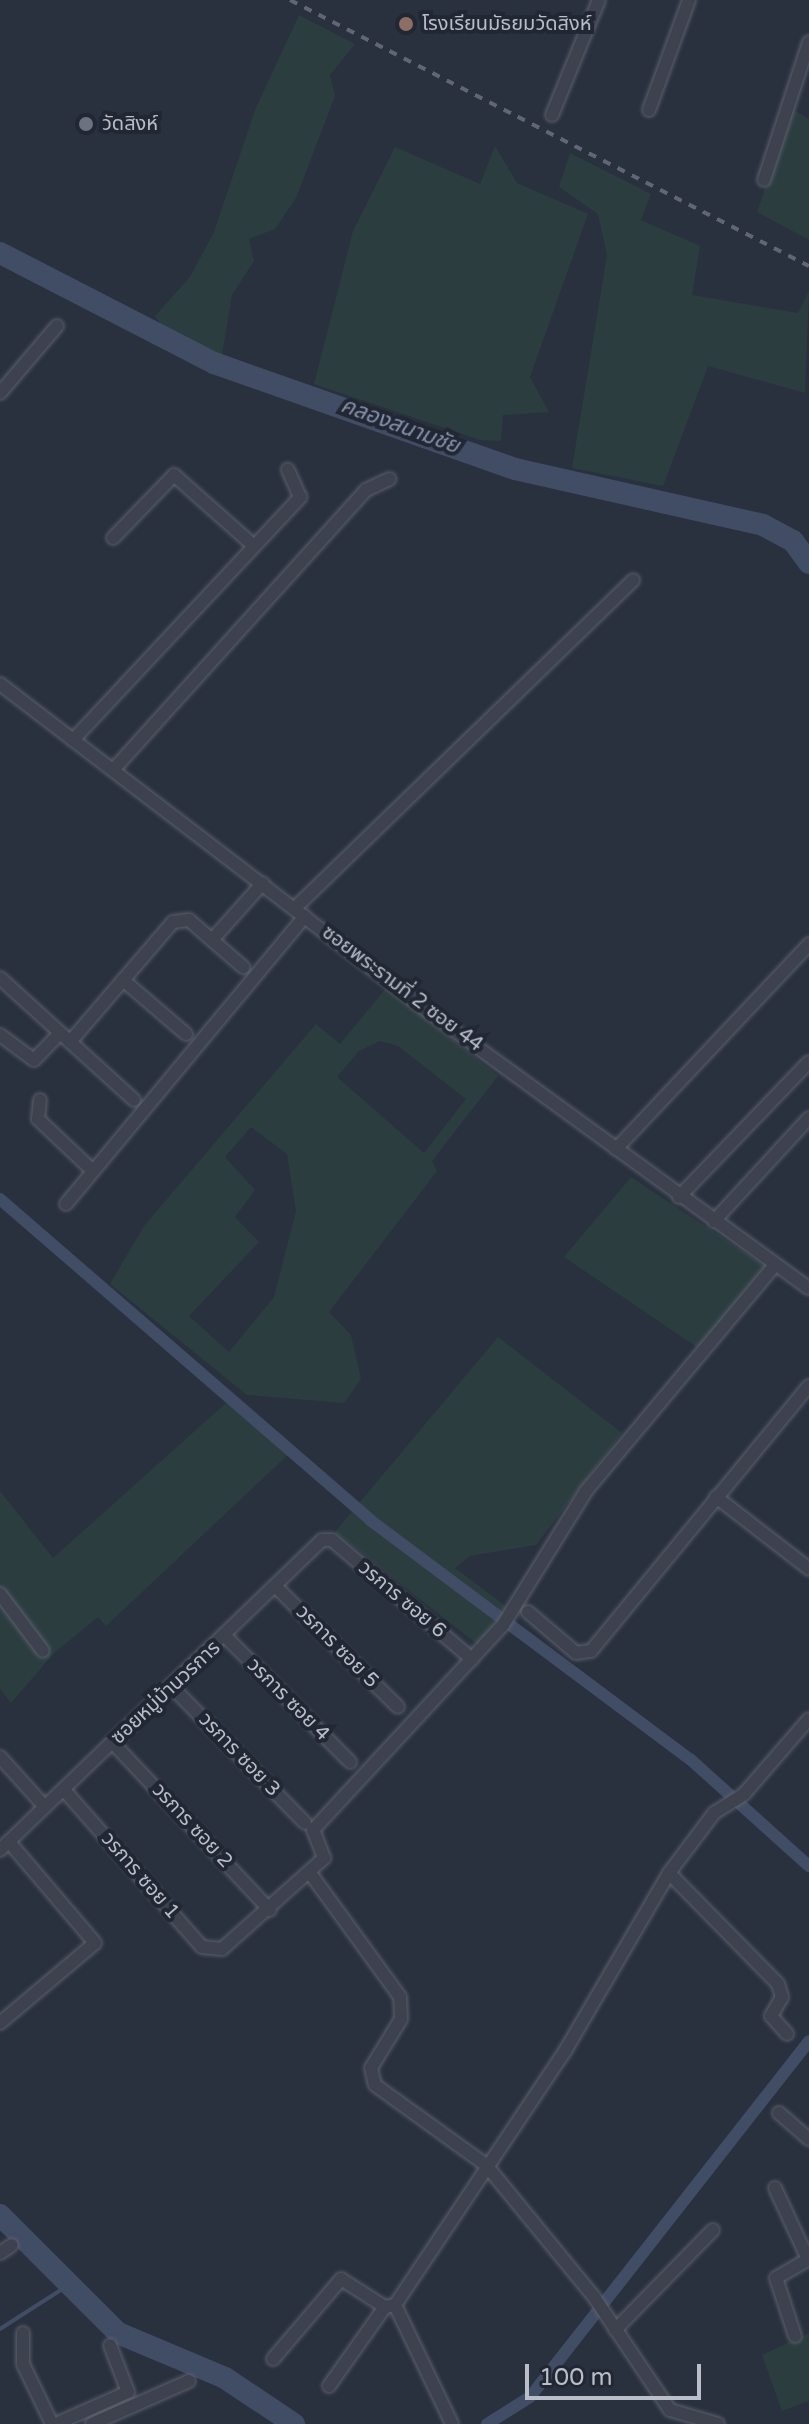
<!DOCTYPE html>
<html>
<head>
<meta charset="utf-8">
<style>
	body { margin:0 }
	#map { position:relative; width:809px; height:2424px; overflow:hidden; background:#29303e; font-family:"Varela Round","Noto Sans Thai",sans-serif }
	div>[style] { position:absolute }
	.green>* { inset:0; background:#2c3d40 }
	.stream>* { height:4px; margin:-2px; padding:0 2px; transform-origin:2px; border-radius:2px; background:#414c65 }
	.canal>* { height:12px; margin:-6px; padding:0 6px; transform-origin:6px; border-radius:6px; background:#414c65 }
	.river>* { height:22px; margin:-11px; padding:0 11px; transform-origin:11px; border-radius:11px; background:#414c65 }
	.roads { filter:drop-shadow(0 0 2px #5b606c) drop-shadow(0 0 2px #5b606c) }
	.minor>* { height:12px; margin:-6px; padding:0 6px; transform-origin:6px; border-radius:6px; background:#3d424e }
	.rail>* { height:4px; margin-top:-2px; transform-origin:0; background:repeating-linear-gradient(90deg,#606675 0 8px,transparent 0 16px) }
	.dots>* { width:22px; height:22px; translate:-50% -50%; box-sizing:border-box; border:4px solid #222734; border-radius:50% }
	span { translate:-50% -50%; white-space:nowrap; text-align:center; line-height:1.15; -webkit-text-stroke:8px #222734; paint-order:stroke }
	.poi-label { font-size:20px; color:#b9bec9 }
	.left { translate:0 -50%; text-align:left }
	.street-label { font-size:20px; color:#b9bec9 }
	.water-label { font-size:22px; color:#8592ac; font-style:italic }
	.scale { position:absolute; left:525px; top:2364px; width:176px; height:36px; box-sizing:border-box; border:4px solid #b9bec9; border-top:0; padding-left:10px; font-size:24px; line-height:28px; white-space:nowrap; color:#b9bec9; -webkit-text-stroke:6px #222734; paint-order:stroke }
</style>
</head>
<body>
<div id="map">
	<div class="green">
		<div style="clip-path:polygon(299px 15px,355px 44px,330px 75px,335px 96px,296px 198px,275px 229px,249px 239px,254px 261px,232px 295px,222px 355px,167px 334px,155px 316px,190px 277px,214px 232px,255px 110px)"></div>
		<div style="clip-path:polygon(792px 109px,809px 119px,809px 240px,757px 212px)"></div>
		<div style="clip-path:polygon(495px 146px,517px 183px,588px 214px,530px 377px,549px 412px,503px 415px,501px 441px,480px 440px,314px 384px,353px 231px,395px 147px,480px 184px)"></div>
		<div style="clip-path:polygon(570px 153px,651px 194px,641px 220px,700px 246px,692px 295px,798px 313px,809px 291px,805px 393px,708px 366px,663px 486px,572px 468px,607px 255px,598px 214px,559px 187px)"></div>
		<div style="clip-path:polygon(evenodd,387px 987px,498px 1076px,432px 1161px,437px 1171px,329px 1312px,351px 1335px,361px 1379px,344px 1403px,247px 1395px,110px 1284px,144px 1226px,316px 1024px,340px 1044px,387px 987px,380px 1041px,398px 1046px,466px 1099px,424px 1153px,337px 1077px,359px 1051px,380px 1041px,387px 987px,251px 1127px,287px 1154px,296px 1211px,274px 1297px,229px 1352px,189px 1316px,259px 1242px,235px 1217px,255px 1190px,225px 1157px,251px 1127px)"></div>
		<div style="clip-path:polygon(631px 1177px,765px 1266px,698px 1348px,564px 1257px)"></div>
		<div style="clip-path:polygon(498px 1337px,622px 1433px,536px 1545px,470px 1556px,455px 1568px,507px 1607px,478px 1645px,335px 1532px)"></div>
		<div style="clip-path:polygon(226px 1403px,291px 1452px,106px 1626px,98px 1617px,54px 1653px,11px 1703px,0 1689px,0 1491px,53px 1558px)"></div>
		<div style="clip-path:polygon(809px 2333px,809px 2401px,782px 2411px,762px 2355px)"></div>
	</div>
	<div class="stream">
		<div style="left:0;top:2329px;width:80px;rotate:-32.7deg"></div>
	</div>
	<div class="canal">
		<div style="left:0;top:1199px;width:490px;rotate:40.9deg"></div>
		<div style="left:370px;top:1520px;width:399px;rotate:36.8deg"></div>
		<div style="left:690px;top:1759px;width:160px;rotate:42deg"></div>
		<div style="left:487px;top:2424px;width:51px;rotate:-32.1deg"></div>
		<div style="left:530px;top:2397px;width:452px;rotate:-51.9deg"></div>
	</div>
	<div class="river">
		<div style="left:0;top:253px;width:241px;rotate:27.2deg"></div>
		<div style="left:214px;top:363px;width:319px;rotate:19.4deg"></div>
		<div style="left:515px;top:469px;width:254px;rotate:12.7deg"></div>
		<div style="left:763px;top:525px;width:34px;rotate:28deg"></div>
		<div style="left:793px;top:541px;width:27px;rotate:54deg"></div>
		<div style="left:0;top:2215px;width:167px;rotate:45deg"></div>
		<div style="left:118px;top:2333px;width:116px;rotate:22.8deg"></div>
		<div style="left:225px;top:2378px;width:83px;rotate:33.7deg"></div>
	</div>
	<div class="roads">
		<div class="minor">
			<div style="left:649px;top:110px;width:117px;rotate:-70deg"></div>
			<div style="left:552px;top:115px;width:124px;rotate:-67.8deg"></div>
			<div style="left:764px;top:180px;width:145px;rotate:-71.9deg"></div>
			<div style="left:0;top:393px;width:88px;rotate:-49.6deg"></div>
			<div style="left:113px;top:538px;width:88px;rotate:-45.9deg"></div>
			<div style="left:174px;top:475px;width:107px;rotate:41.6deg"></div>
			<div style="left:0;top:684px;width:536px;rotate:37.43deg"></div>
			<div style="left:426px;top:1010px;width:473px;rotate:36deg"></div>
			<div style="left:73px;top:740px;width:333px;rotate:-46.9deg"></div>
			<div style="left:300px;top:497px;width:30px;rotate:-114deg"></div>
			<div style="left:114px;top:769px;width:376px;rotate:-47.9deg"></div>
			<div style="left:366px;top:490px;width:26px;rotate:-25deg"></div>
			<div style="left:295px;top:908px;width:471px;rotate:-44.1deg"></div>
			<div style="left:212px;top:940px;width:76px;rotate:-48.2deg"></div>
			<div style="left:0;top:978px;width:181px;rotate:42.3deg"></div>
			<div style="left:123px;top:980px;width:83px;rotate:40.6deg"></div>
			<div style="left:0;top:1035px;width:42px;rotate:36.3deg"></div>
			<div style="left:34px;top:1060px;width:37px;rotate:-46deg"></div>
			<div style="left:70px;top:1042px;width:158px;rotate:-49.4deg"></div>
			<div style="left:173px;top:922px;width:16px;rotate:-7deg"></div>
			<div style="left:189px;top:920px;width:72px;rotate:41deg"></div>
			<div style="left:40px;top:1100px;width:19px;rotate:96deg"></div>
			<div style="left:38px;top:1119px;width:74px;rotate:43.4deg"></div>
			<div style="left:616px;top:1149px;width:282px;rotate:-46.7deg"></div>
			<div style="left:679px;top:1197px;width:187px;rotate:-46.1deg"></div>
			<div style="left:66px;top:1204px;width:374px;rotate:-50.3deg"></div>
			<div style="left:714px;top:1221px;width:140px;rotate:-47.3deg"></div>
			<div style="left:716px;top:1497px;width:118px;rotate:37.7deg"></div>
			<div style="left:276px;top:1587px;width:171px;rotate:44.5deg"></div>
			<div style="left:0;top:1594px;width:71px;rotate:53deg"></div>
			<div style="left:528px;top:1612px;width:63px;rotate:40.5deg"></div>
			<div style="left:576px;top:1653px;width:15px;rotate:-8deg"></div>
			<div style="left:591px;top:1651px;width:343px;rotate:-50.6deg"></div>
			<div style="left:226px;top:1637px;width:176px;rotate:45.2deg"></div>
			<div style="left:172px;top:1687px;width:190px;rotate:45.6deg"></div>
			<div style="left:113px;top:1743px;width:229px;rotate:46.8deg"></div>
			<div style="left:0;top:1757px;width:67px;rotate:48deg"></div>
			<div style="left:64px;top:1790px;width:209px;rotate:48.7deg"></div>
			<div style="left:202px;top:1947px;width:20px;rotate:6deg"></div>
			<div style="left:222px;top:1949px;width:137px;rotate:-41.7deg"></div>
			<div style="left:324px;top:1858px;width:30px;rotate:-111deg"></div>
			<div style="left:313px;top:1830px;width:280px;rotate:-47.2deg"></div>
			<div style="left:503px;top:1625px;width:158px;rotate:-58.2deg"></div>
			<div style="left:586px;top:1491px;width:295px;rotate:-50.1deg"></div>
			<div style="left:0;top:1850px;width:447px;rotate:-43.9deg"></div>
			<div style="left:322px;top:1540px;width:10px"></div>
			<div style="left:332px;top:1540px;width:184px;rotate:40.4deg"></div>
			<div style="left:310px;top:1873px;width:153px;rotate:54deg"></div>
			<div style="left:400px;top:1997px;width:22px;rotate:87deg"></div>
			<div style="left:401px;top:2019px;width:57px;rotate:121.5deg"></div>
			<div style="left:371px;top:2068px;width:17px;rotate:77deg"></div>
			<div style="left:375px;top:2085px;width:137px;rotate:35.8deg"></div>
			<div style="left:486px;top:2165px;width:171px;rotate:50.7deg"></div>
			<div style="left:594px;top:2297px;width:136px;rotate:56.1deg"></div>
			<div style="left:670px;top:2410px;width:50px;rotate:16.3deg"></div>
			<div style="left:669px;top:1873px;width:156px;rotate:45.5deg"></div>
			<div style="left:778px;top:1984px;width:14px;rotate:73deg"></div>
			<div style="left:782px;top:1997px;width:22px;rotate:120deg"></div>
			<div style="left:771px;top:2016px;width:24px;rotate:48deg"></div>
			<div style="left:0;top:2023px;width:124px;rotate:-40.1deg"></div>
			<div style="left:95px;top:1943px;width:133px;rotate:-130.4deg"></div>
			<div style="left:779px;top:2113px;width:40px;rotate:41deg"></div>
			<div style="left:775px;top:2188px;width:78px;rotate:65.1deg"></div>
			<div style="left:0;top:2253px;width:14px;rotate:-34deg"></div>
			<div style="left:395px;top:2305px;width:132px;rotate:64.4deg"></div>
			<div style="left:615px;top:2330px;width:140px;rotate:-45.6deg"></div>
			<div style="left:23px;top:2333px;width:31px;rotate:90deg"></div>
			<div style="left:23px;top:2364px;width:67px;rotate:64.2deg"></div>
			<div style="left:795px;top:2336px;width:61px;rotate:-108.1deg"></div>
			<div style="left:776px;top:2278px;width:38px;rotate:-30deg"></div>
			<div style="left:273px;top:2359px;width:105px;rotate:-49.6deg"></div>
			<div style="left:341px;top:2279px;width:52px;rotate:32.5deg"></div>
			<div style="left:329px;top:2386px;width:97px;rotate:-54.7deg"></div>
			<div style="left:385px;top:2307px;width:10px;rotate:-11deg"></div>
			<div style="left:395px;top:2305px;width:306px;rotate:-56.2deg"></div>
			<div style="left:565px;top:2051px;width:206px;rotate:-59.7deg"></div>
			<div style="left:669px;top:1873px;width:75px;rotate:-53.1deg"></div>
			<div style="left:714px;top:1813px;width:36px;rotate:-32deg"></div>
			<div style="left:744px;top:1794px;width:99px;rotate:-49.1deg"></div>
			<div style="left:56px;top:2424px;width:79px;rotate:-24deg"></div>
			<div style="left:128px;top:2392px;width:50px;rotate:-111deg"></div>
			<div style="left:92px;top:2424px;width:106px;rotate:-23.9deg"></div>
		</div>
	</div>
	<div class="rail">
		<div style="left:290px;top:0;width:583px;rotate:27.14deg"></div>
	</div>
	<div class="dots">
		<div style="left:406px;top:24px;background:#8d6e63"></div>
		<div style="left:86px;top:124px;background:#6b7280"></div>
	</div>
	<div class="poi-label">
		<span class="left" style="left:422px;top:24px">โรงเรียนมัธยมวัดสิงห์</span>
		<span class="left" style="left:102px;top:124px">วัดสิงห์</span>
	</div>
	<div class="street-label">
		<span style="left:402px;top:989px;rotate:37deg">ซอยพระรามที่ 2 ซอย 44</span>
		<span style="left:402px;top:1600px;rotate:40deg">วรการ ซอย 6</span>
		<span style="left:337px;top:1647px;rotate:45deg">วรการ ซอย 5</span>
		<span style="left:166px;top:1693px;rotate:-43deg">ซอยหมู่บ้านวรการ</span>
		<span style="left:288px;top:1700px;rotate:45deg">วรการ ซอย 4</span>
		<span style="left:239px;top:1755px;rotate:46deg">วรการ ซอย 3</span>
		<span style="left:192px;top:1826px;rotate:47deg">วรการ ซอย 2</span>
		<span style="left:140px;top:1876px;rotate:49deg">วรการ ซอย 1</span>
	</div>
	<div class="water-label">
		<span style="left:400px;top:426px;rotate:20deg">คลองสนามชัย</span>
	</div>
	<div class="scale">100 m</div>
</div>
</body>
</html>
